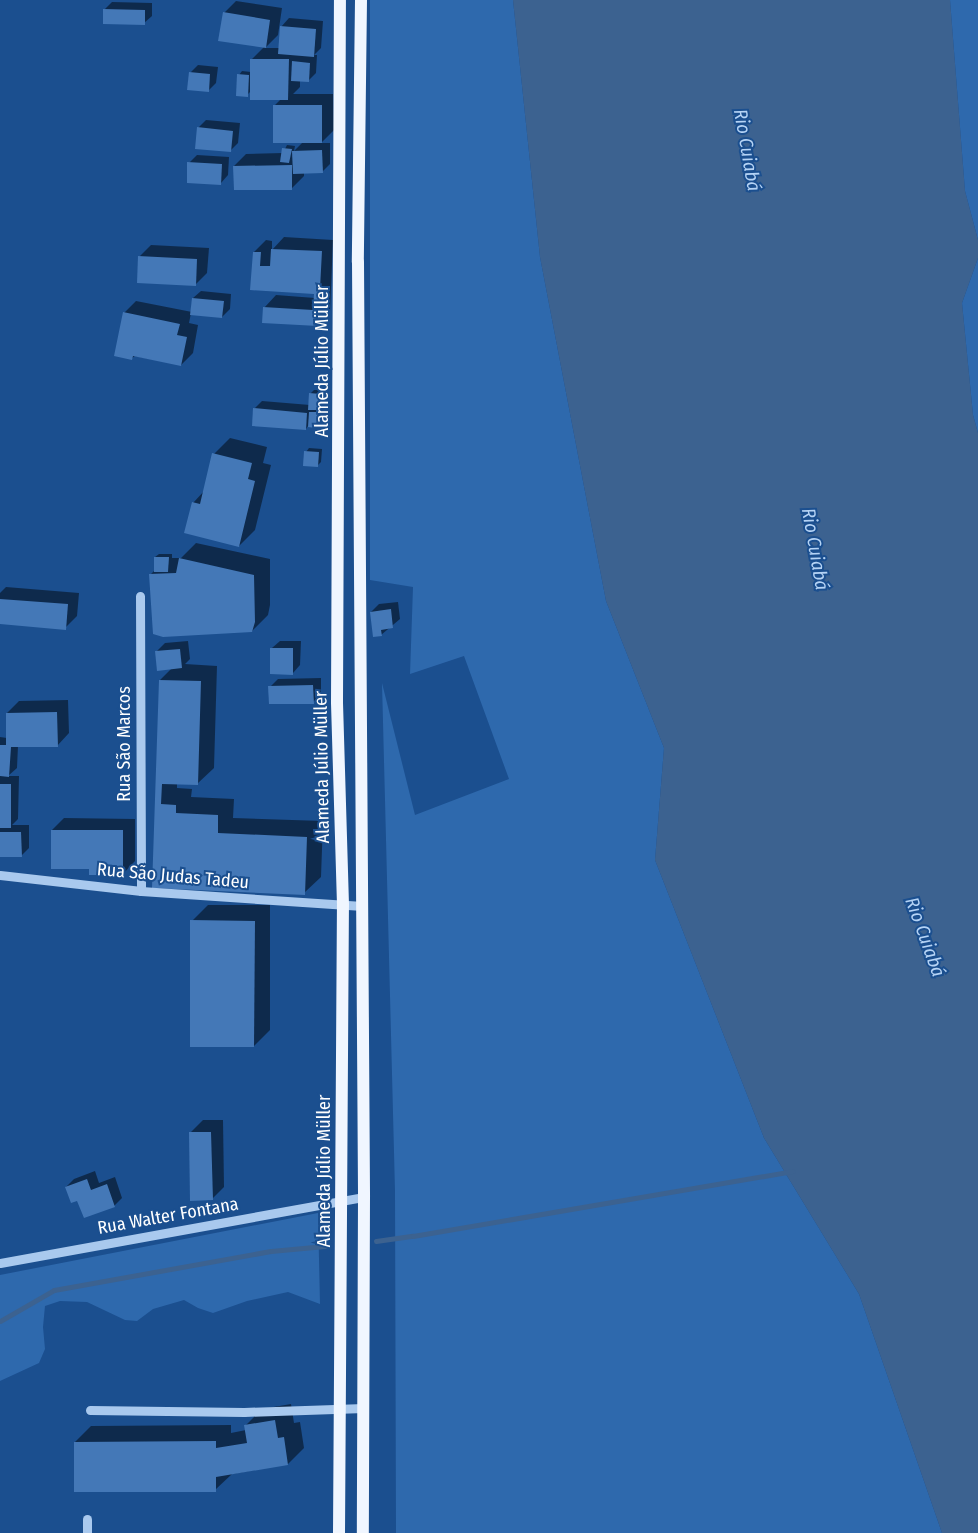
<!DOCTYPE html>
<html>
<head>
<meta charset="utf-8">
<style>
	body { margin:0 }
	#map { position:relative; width:978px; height:1533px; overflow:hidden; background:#1b4f8f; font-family:"Fira Sans Condensed",sans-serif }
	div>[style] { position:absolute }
	.green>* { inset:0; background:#2e69ad }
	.water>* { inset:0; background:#3c6290 }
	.shadow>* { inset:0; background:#0007 }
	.stream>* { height:5px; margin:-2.5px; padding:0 2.5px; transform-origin:2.5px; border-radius:2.5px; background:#3c6290 }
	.building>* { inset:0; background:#4478b7 }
	.minor>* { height:9px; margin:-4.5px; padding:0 4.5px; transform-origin:4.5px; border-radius:4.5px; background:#a9c9ee }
	.major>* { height:12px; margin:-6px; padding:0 6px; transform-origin:6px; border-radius:6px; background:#f0f6ff }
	span { translate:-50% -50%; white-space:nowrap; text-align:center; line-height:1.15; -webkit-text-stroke:4px #1b4f8f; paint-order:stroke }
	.street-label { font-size:18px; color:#fff }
	.water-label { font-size:19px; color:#b5d3f5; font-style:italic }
</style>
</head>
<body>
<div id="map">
	<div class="green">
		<div style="clip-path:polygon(370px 0,513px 0,540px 257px,606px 601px,664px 748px,655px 860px,764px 1138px,859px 1294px,942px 1533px,396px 1533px,395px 1191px,382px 683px,415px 815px,509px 779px,464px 656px,410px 674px,413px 587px,370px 580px)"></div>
		<div style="clip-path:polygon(950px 0,978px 0,978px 240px,965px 191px)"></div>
		<div style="clip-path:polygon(978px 258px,978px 433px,973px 415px,962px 303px)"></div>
		<div style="clip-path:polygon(318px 1213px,320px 1304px,288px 1292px,247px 1301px,213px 1313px,198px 1308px,184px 1300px,153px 1309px,137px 1321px,125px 1320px,87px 1302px,60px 1301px,45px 1306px,43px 1327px,45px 1349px,39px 1363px,0 1381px,0 1275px)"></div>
	</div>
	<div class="water">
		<div style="clip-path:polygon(513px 0,950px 0,965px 191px,978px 240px,978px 258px,962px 303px,973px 415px,978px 433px,978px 1533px,942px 1533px,859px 1294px,764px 1138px,655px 860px,664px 748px,606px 601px,540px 257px)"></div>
	</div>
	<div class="shadow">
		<div style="clip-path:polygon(236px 1px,282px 8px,278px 35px,265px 48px,279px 48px,281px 27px,289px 18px,323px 21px,321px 48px,314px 55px,317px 55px,316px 73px,308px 81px,300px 80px,300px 87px,293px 94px,333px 94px,334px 130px,321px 143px,330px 143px,330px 164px,322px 172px,304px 172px,304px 176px,292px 188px,234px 166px,246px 154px,283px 153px,287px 145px,295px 146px,294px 151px,303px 142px,274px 106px,281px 99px,251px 91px,247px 95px,239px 75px,242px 71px,251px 72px,251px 60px,264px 47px,224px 13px)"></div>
		<div style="clip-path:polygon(112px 2px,152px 3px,152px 16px,144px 23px,104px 10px)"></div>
		<div style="clip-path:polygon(198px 65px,218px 67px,216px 83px,208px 91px,190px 73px)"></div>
		<div style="clip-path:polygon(206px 120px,240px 123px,238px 143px,230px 151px,198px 128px)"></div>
		<div style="clip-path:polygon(197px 155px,229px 157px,228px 175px,221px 183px,189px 163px)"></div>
		<div style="clip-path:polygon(284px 237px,333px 240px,330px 312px,318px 325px,264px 308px,276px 295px,315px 298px,315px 293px,252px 289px,254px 252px,266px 240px,272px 241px,272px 250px)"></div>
		<div style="clip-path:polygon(151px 245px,209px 248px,207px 273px,195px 285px,139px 257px)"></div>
		<div style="clip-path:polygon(201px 291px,231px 294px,230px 309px,222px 317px,191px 313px,189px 323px,198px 325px,193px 353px,181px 365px,135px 356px,132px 358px,124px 313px,136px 301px,192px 312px,193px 298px)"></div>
		<div style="clip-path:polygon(314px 390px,324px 390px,319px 423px,316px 427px,308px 426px,306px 429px,254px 409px,262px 401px,310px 405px,310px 394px)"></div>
		<div style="clip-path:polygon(230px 438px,267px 447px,263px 463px,271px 465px,255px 530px,239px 546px,193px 503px,205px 490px,214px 454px)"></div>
		<div style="clip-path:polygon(309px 448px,322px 449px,321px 462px,318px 465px,306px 452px)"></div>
		<div style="clip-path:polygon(196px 543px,270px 559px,270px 605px,268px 615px,252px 631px,151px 574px,155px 570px,155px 557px,159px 554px,172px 554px,172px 558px,181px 558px)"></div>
		<div style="clip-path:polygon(6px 587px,79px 593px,77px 616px,65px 628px,0 623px,0 593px)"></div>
		<div style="clip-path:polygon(398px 602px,400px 619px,381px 635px,371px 612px,379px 604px)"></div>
		<div style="clip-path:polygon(188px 641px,190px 659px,185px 664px,217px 666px,214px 768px,197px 784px,177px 783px,177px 788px,192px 789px,191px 797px,234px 799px,233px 818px,323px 821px,321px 877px,304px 893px,153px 887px,160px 680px,172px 668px,157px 651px,165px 643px)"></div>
		<div style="clip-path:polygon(280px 641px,301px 641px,300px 665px,293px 673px,272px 648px)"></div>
		<div style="clip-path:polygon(321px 678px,321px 694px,313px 702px,270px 687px,278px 679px)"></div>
		<div style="clip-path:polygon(68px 700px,69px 733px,57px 746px,18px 746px,17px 768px,8px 776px,19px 776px,18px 819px,12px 825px,29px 825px,29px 848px,21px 856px,0 856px,0 737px,7px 738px,7px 713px,19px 701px)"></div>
		<div style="clip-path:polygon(64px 818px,135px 819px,135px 861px,123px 874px,90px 868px,52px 830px)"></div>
		<div style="clip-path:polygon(208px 905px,270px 905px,270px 1030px,254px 1046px,192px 921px)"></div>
		<div style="clip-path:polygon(203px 1120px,223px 1120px,224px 1187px,212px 1199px,191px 1132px)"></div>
		<div style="clip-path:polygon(95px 1171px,99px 1183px,115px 1177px,122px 1198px,114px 1206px,78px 1199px,66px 1187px,74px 1179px)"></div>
		<div style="clip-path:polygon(291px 1404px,294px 1423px,300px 1422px,304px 1448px,288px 1464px,232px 1474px,215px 1490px,75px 1442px,91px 1426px,231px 1425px,231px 1433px,246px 1430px,246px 1425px,262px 1409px)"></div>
	</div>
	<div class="stream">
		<div style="left:376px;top:1241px;width:37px;rotate:-8deg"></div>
		<div style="left:413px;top:1236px;width:385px;rotate:-9.7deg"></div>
		<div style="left:0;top:1321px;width:62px;rotate:-29.9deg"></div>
		<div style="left:54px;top:1290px;width:220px;rotate:-10.2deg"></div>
		<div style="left:271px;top:1251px;width:54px;rotate:-5.3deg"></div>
	</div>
	<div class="building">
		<div style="clip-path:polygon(103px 9px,145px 10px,145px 25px,103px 24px)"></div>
		<div style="clip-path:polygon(223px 12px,270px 20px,266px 48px,218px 41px)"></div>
		<div style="clip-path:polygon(280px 26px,316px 29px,314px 57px,278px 54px)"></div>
		<div style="clip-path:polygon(250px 59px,289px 59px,288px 100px,250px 100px)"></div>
		<div style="clip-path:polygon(292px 61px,310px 63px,309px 82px,291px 81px)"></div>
		<div style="clip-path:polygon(189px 72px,210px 74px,209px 92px,187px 90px)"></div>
		<div style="clip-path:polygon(237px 74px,249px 75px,248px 97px,236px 96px)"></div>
		<div style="clip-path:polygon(273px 105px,322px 105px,322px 143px,273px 143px)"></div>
		<div style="clip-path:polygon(197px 127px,233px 131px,231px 152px,195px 149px)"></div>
		<div style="clip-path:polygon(282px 148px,292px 149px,289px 163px,280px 162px)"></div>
		<div style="clip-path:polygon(322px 150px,323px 173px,293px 174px,292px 151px)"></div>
		<div style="clip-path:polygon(187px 162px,222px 164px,221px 185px,187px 183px)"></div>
		<div style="clip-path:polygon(292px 165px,292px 190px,234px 190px,233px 166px)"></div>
		<div style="clip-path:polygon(271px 249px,322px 251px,318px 326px,262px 323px,263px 307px,313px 310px,314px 294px,250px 290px,253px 252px,261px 252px,260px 266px,270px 266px)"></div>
		<div style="clip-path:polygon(138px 256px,197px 259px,196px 286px,137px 283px)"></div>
		<div style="clip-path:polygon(192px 298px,224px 301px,222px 318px,190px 315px)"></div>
		<div style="clip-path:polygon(123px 312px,180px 324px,177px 335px,187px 337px,181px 366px,133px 356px,132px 360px,114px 356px)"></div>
		<div style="clip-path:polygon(309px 393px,321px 394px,320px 410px,308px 410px)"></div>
		<div style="clip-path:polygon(253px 408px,307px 413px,306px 430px,252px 426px)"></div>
		<div style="clip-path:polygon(309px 412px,318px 412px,316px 428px,308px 427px)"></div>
		<div style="clip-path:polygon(304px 451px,319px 452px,318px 467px,303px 466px)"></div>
		<div style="clip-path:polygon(212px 453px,252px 463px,248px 479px,255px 481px,239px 547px,184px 533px,192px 502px,200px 504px)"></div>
		<div style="clip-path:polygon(154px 557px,169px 557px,168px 572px,154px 572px)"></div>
		<div style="clip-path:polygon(179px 558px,254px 575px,255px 622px,252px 632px,163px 637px,153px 634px,149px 574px,176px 573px)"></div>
		<div style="clip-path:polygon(0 599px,68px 604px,66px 630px,0 624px)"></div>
		<div style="clip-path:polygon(391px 609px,393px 628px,381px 630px,382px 636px,373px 637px,370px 612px)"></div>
		<div style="clip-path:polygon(270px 648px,293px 648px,293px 675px,270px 674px)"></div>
		<div style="clip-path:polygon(180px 649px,182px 668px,157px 671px,155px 651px)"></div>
		<div style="clip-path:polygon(159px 680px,201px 681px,198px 785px,162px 784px,161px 804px,176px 805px,176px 813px,218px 815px,218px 833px,307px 837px,305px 895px,152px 888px)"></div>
		<div style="clip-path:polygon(313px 685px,314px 704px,269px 704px,268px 686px)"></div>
		<div style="clip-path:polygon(57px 712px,58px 747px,11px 747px,9px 777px,0 776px,0 745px,6px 745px,6px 713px)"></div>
		<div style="clip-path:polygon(0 784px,11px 784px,11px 828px,0 828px)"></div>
		<div style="clip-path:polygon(51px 830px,123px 830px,123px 875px,89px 875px,89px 869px,51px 869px)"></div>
		<div style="clip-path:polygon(0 832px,21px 832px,22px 857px,0 857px)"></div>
		<div style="clip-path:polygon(190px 920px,255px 921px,254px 1047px,190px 1047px)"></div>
		<div style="clip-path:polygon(189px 1132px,211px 1132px,213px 1200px,190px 1201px)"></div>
		<div style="clip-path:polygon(87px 1179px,91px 1190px,107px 1184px,115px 1207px,84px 1218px,77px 1201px,71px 1203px,65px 1187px)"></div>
		<div style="clip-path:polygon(275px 1420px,278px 1438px,284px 1437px,288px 1465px,216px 1477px,216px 1492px,74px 1492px,74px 1442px,216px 1441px,216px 1448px,247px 1443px,244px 1425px)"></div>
	</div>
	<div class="minor">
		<div style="left:140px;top:596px;width:295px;rotate:89.8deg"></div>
		<div style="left:0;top:875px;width:142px;rotate:6.5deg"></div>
		<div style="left:141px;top:891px;width:222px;rotate:3.9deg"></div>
		<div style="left:0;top:1263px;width:370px;rotate:-10.3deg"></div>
		<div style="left:90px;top:1410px;width:154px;rotate:0.7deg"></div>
		<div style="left:244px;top:1412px;width:120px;rotate:-1.9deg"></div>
		<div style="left:87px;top:1519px;width:14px;rotate:90deg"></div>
	</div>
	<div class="major">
		<div style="left:361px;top:0;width:262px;rotate:90.7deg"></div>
		<div style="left:358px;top:262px;width:935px;rotate:89.63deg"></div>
		<div style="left:364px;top:1197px;width:336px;rotate:90.2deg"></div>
		<div style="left:339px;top:1533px;width:628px;rotate:-89.64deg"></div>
		<div style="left:343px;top:905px;width:203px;rotate:-91.7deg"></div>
		<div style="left:337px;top:702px;width:702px;rotate:-89.76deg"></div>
	</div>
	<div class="street-label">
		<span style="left:322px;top:361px;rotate:-90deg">Alameda Júlio Müller</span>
		<span style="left:124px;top:744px;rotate:-90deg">Rua São Marcos</span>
		<span style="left:322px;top:767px;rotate:-91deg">Alameda Júlio Müller</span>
		<span style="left:173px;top:876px;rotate:5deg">Rua São Judas Tadeu</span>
		<span style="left:324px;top:1171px;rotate:-90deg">Alameda Júlio Müller</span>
		<span style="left:168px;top:1216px;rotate:-10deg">Rua Walter Fontana</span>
	</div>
	<div class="water-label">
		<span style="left:747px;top:150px;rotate:80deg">Rio Cuiabá</span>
		<span style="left:815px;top:549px;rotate:80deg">Rio Cuiabá</span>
		<span style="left:925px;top:937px;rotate:70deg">Rio Cuiabá</span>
	</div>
</div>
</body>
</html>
